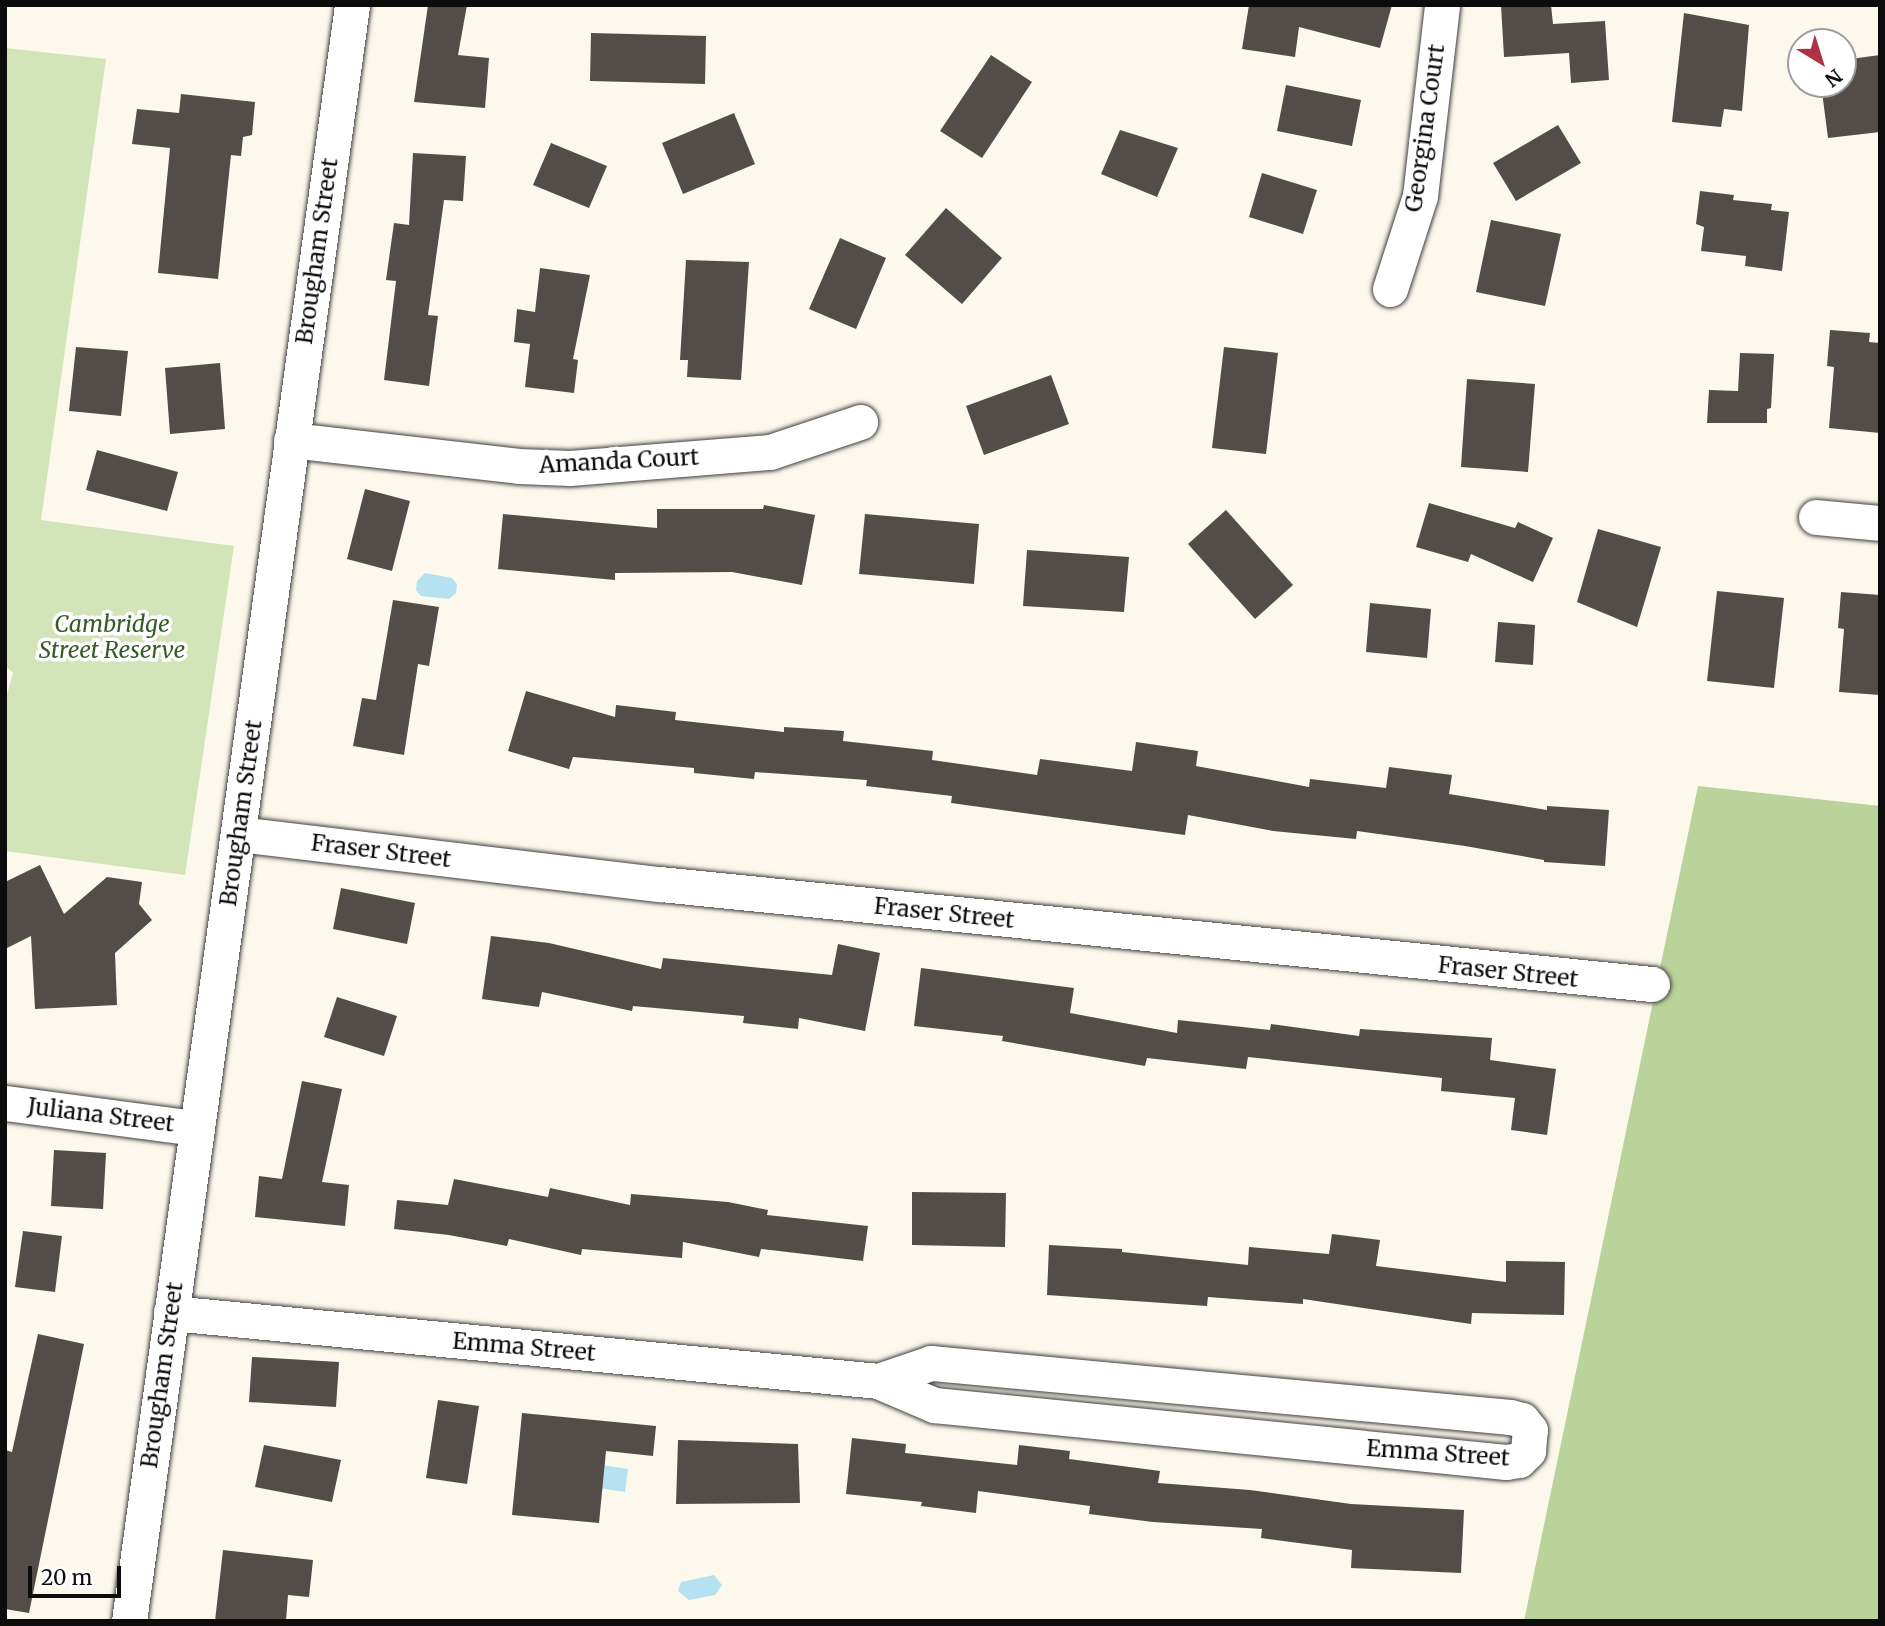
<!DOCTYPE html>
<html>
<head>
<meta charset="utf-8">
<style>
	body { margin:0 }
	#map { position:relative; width:1885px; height:1626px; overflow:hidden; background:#fdf8ec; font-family:Merriweather,serif }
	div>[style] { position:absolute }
	.green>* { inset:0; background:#d4e4b9 }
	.forest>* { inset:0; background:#bad39a }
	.water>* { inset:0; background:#b5e1f0 }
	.building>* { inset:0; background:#534c49 }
	.roads { filter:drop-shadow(0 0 2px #3f3f3f) drop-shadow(0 0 2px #3f3f3f) }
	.minor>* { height:35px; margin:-17.5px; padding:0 17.5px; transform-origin:17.5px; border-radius:17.5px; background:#fff }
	span { translate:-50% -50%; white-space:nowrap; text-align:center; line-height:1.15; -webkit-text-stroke:7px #fff; paint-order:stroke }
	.street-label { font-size:23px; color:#0c0c0c }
	.park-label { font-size:23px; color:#355d23; font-style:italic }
	.frame { position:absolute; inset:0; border:7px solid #0c0c0c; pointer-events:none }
	.north { position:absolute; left:1787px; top:28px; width:70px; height:70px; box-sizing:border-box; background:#fff; border:2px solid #9e9e9e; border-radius:50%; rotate:142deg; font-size:19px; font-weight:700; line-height:28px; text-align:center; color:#0c0c0c }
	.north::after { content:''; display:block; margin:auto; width:24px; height:32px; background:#ae3145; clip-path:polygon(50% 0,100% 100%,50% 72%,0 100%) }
	.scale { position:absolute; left:28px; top:1566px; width:93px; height:32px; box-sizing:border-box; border:4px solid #0c0c0c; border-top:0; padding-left:9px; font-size:21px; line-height:24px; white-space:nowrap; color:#0c0c0c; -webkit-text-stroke:5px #fff; paint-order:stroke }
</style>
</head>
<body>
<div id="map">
	<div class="green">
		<div style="clip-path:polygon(5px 48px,106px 59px,41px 520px,234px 546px,185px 875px,5px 851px,5px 702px,13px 673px,5px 665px)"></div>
	</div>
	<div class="forest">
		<div style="clip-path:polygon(1698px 786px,1880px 806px,1880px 1621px,1524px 1621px)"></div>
	</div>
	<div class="water">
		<div style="clip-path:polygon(425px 573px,452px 578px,457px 584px,456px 593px,449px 599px,421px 596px,416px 590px,417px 581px)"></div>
		<div style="clip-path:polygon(575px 1461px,628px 1469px,625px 1492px,572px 1484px)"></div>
		<div style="clip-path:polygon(714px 1575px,722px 1585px,715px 1595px,689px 1600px,678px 1591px,681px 1582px)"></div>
	</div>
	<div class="building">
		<div style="clip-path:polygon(428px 5px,467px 5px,458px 55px,489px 58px,485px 108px,414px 102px)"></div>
		<div style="clip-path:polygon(1249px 5px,1392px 5px,1380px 48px,1299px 27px,1295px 57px,1242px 49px)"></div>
		<div style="clip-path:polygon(1501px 5px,1551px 5px,1553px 24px,1605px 21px,1609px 80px,1571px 83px,1569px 53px,1504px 57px)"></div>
		<div style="clip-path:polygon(1684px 13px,1749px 25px,1742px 111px,1724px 109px,1721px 127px,1672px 122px)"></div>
		<div style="clip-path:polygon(591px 33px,706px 36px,705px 84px,590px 81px)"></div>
		<div style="clip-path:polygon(991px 55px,1032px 82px,982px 158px,940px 131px)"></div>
		<div style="clip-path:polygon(1880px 55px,1880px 132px,1828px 138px,1821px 84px,1843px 84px,1843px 60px)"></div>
		<div style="clip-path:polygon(1286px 85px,1361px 100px,1352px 146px,1277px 131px)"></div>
		<div style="clip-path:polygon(181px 94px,255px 102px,252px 135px,243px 137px,241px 156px,231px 155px,218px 279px,158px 273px,170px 148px,132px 144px,137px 109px,179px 113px)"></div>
		<div style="clip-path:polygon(734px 113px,755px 164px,683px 194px,662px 143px)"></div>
		<div style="clip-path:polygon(1558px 125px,1581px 163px,1516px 201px,1493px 163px)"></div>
		<div style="clip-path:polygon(1120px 130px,1178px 148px,1157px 197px,1101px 174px)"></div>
		<div style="clip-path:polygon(551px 143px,607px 166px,589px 208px,533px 185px)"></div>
		<div style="clip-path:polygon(413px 153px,466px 156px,463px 201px,444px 200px,428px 315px,438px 316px,429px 386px,384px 380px,396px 281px,386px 280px,394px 223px,409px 225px)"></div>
		<div style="clip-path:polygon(1262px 173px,1317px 190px,1303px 234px,1249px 217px)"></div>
		<div style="clip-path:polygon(1700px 191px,1734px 195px,1733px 200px,1772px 204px,1771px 210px,1789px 212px,1782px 271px,1745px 266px,1746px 256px,1701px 251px,1704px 227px,1696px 224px)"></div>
		<div style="clip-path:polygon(946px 208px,1002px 258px,962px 304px,905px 255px)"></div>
		<div style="clip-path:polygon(1491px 220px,1561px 234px,1545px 306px,1476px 292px)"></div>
		<div style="clip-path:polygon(840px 238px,886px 258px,856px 329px,809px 309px)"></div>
		<div style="clip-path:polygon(686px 260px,749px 262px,741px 380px,687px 377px,688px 360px,680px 360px)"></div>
		<div style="clip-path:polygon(540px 268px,590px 275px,573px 359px,578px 360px,574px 393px,525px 387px,530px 344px,514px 342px,517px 309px,535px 312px)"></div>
		<div style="clip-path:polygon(1830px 330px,1870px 333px,1869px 342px,1880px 343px,1880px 433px,1829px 428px,1834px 367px,1827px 366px)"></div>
		<div style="clip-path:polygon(76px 347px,128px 351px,121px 416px,69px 411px)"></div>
		<div style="clip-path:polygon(1224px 347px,1278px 353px,1266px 454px,1212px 448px)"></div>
		<div style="clip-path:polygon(1740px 353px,1774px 354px,1771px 408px,1767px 409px,1767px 423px,1707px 423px,1709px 390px,1738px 391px)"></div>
		<div style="clip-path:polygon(220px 363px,225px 429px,170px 434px,165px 368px)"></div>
		<div style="clip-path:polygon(1051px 375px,1069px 424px,984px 455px,966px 406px)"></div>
		<div style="clip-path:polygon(1467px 379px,1535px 384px,1528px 472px,1461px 467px)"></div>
		<div style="clip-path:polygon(97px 450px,178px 472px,167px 511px,86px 490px)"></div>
		<div style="clip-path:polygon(365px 489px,410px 501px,392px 571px,347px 559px)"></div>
		<div style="clip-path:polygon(1429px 503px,1515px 528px,1518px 522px,1553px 538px,1533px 582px,1471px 554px,1468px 562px,1416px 547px)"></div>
		<div style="clip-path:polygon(764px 505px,815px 515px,802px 585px,732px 572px,615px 573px,615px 580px,498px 569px,503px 514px,657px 528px,657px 509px,763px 509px)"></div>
		<div style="clip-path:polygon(1226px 510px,1293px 585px,1255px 619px,1188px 544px)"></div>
		<div style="clip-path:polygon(865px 514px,979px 524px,974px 584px,859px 574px)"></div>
		<div style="clip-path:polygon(1598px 529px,1661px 547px,1637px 627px,1577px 602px)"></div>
		<div style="clip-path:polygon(1027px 550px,1129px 557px,1124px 612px,1023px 606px)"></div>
		<div style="clip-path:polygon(1717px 591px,1784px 598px,1774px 688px,1707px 681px)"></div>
		<div style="clip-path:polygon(1841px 592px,1880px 595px,1880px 695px,1839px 692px,1844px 629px,1838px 628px)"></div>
		<div style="clip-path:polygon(393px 600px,439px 607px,429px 666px,418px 664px,404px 755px,353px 746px,362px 698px,376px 700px)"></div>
		<div style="clip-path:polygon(1370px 603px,1431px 609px,1427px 658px,1366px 652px)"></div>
		<div style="clip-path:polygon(1498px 622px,1535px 625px,1533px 665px,1495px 662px)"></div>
		<div style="clip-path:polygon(526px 691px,615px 717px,616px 705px,676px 712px,675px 720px,784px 732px,784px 727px,844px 731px,843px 741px,933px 751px,932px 760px,1037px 775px,1040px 759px,1132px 771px,1136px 742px,1198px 751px,1196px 766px,1309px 787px,1310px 779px,1386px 788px,1389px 767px,1452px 775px,1449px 794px,1547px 810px,1547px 806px,1609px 810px,1605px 866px,1544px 862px,1544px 860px,1465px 846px,1357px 831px,1356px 839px,1273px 831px,1188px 815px,1185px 835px,951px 803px,952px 796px,866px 786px,867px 780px,755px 772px,754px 779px,694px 773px,694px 768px,573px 757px,569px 769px,508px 751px)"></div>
		<div style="clip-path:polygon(40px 865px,64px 914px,107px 877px,142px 882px,139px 904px,152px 920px,115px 953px,117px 1005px,35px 1009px,31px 936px,5px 949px,5px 882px)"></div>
		<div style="clip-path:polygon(341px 888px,415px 903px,407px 944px,333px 929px)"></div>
		<div style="clip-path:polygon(491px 936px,549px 943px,661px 969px,663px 958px,832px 975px,838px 944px,880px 953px,865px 1031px,799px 1018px,798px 1029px,743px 1023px,744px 1016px,633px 1006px,632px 1011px,542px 992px,539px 1007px,482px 999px)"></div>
		<div style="clip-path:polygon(921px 968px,1074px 988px,1070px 1013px,1177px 1033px,1178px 1020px,1270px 1030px,1271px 1024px,1359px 1036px,1360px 1029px,1492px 1038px,1490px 1060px,1556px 1069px,1547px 1135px,1511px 1130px,1515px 1098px,1441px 1091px,1442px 1078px,1248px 1057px,1246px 1069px,1147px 1058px,1145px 1066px,1002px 1041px,1003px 1036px,914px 1026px)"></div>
		<div style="clip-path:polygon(337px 997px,397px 1016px,384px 1056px,324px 1037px)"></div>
		<div style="clip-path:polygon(302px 1081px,342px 1089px,322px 1182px,349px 1185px,345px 1226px,255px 1217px,259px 1176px,282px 1179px)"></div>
		<div style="clip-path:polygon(54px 1150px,106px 1153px,103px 1209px,51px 1206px)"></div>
		<div style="clip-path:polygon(454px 1179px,548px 1197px,550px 1188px,630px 1205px,631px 1194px,728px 1202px,768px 1210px,767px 1215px,868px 1226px,863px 1261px,761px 1249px,759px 1257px,683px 1242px,682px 1258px,582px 1249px,581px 1255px,509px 1239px,507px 1246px,449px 1235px,394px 1229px,397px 1200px,448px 1205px)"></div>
		<div style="clip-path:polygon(912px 1192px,1006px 1193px,1005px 1247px,912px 1245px)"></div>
		<div style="clip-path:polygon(23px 1231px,62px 1236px,55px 1292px,15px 1287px)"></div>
		<div style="clip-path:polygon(1332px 1234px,1380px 1240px,1376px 1266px,1506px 1282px,1506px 1261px,1565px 1262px,1564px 1315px,1472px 1313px,1471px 1324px,1303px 1299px,1303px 1304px,1208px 1297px,1207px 1306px,1047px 1295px,1049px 1245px,1122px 1249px,1122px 1252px,1248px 1265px,1249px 1247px,1329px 1254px)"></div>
		<div style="clip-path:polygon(38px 1334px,84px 1344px,29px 1613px,5px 1609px,5px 1450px,12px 1452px)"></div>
		<div style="clip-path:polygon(252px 1357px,339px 1362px,336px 1407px,249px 1402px)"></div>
		<div style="clip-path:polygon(438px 1400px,479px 1406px,467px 1484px,426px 1478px)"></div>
		<div style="clip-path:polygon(522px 1413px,656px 1426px,653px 1456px,606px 1451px,599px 1523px,512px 1515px)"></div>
		<div style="clip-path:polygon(852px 1438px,906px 1444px,905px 1453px,1017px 1465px,1019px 1445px,1070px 1451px,1069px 1459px,1160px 1471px,1158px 1483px,1250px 1490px,1351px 1504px,1464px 1510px,1461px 1573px,1351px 1568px,1352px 1550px,1261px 1538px,1262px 1529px,1153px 1522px,1089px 1514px,1090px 1506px,978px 1491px,976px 1513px,921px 1506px,922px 1502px,846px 1494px)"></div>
		<div style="clip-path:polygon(678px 1440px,798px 1444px,800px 1503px,676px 1504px)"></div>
		<div style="clip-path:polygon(264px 1445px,341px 1460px,332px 1502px,255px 1487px)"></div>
		<div style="clip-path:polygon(223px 1550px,313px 1560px,309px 1597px,288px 1595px,286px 1621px,215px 1621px)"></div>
	</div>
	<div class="roads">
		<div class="minor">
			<div style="left:1390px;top:289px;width:98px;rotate:-72.1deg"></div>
			<div style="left:1420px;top:196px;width:192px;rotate:-83.4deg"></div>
			<div style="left:291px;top:440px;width:229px;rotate:6.5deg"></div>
			<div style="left:519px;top:466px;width:51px;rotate:2.2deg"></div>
			<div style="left:570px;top:468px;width:201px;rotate:-4.6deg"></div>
			<div style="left:770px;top:452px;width:95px;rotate:-18.4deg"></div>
			<div style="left:1816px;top:517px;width:64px;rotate:5.4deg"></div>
			<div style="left:238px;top:834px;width:425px;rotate:6.8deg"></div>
			<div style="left:660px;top:884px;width:997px;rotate:5.76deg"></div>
			<div style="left:5px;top:1103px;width:193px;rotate:7.5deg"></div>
			<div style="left:171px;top:1313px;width:710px;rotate:5.49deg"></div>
			<div style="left:878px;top:1381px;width:61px;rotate:23.2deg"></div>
			<div style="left:934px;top:1405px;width:575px;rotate:5.69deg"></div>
			<div style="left:1506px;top:1462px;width:13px;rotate:-9deg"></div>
			<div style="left:1519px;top:1460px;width:13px;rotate:-45deg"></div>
			<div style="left:1528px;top:1451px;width:21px;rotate:-85deg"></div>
			<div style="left:1530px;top:1430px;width:13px;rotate:-129deg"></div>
			<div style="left:1522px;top:1420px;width:12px;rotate:-166deg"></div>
			<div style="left:1510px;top:1417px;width:582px;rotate:-174.67deg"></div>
			<div style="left:931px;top:1363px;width:56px;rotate:161.2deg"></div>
			<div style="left:129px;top:1621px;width:1631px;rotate:-82.14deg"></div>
		</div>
	</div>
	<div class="street-label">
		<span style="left:1425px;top:128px;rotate:-82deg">Georgina Court</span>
		<span style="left:317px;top:251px;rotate:-82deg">Brougham Street</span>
		<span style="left:619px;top:461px;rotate:-3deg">Amanda Court</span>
		<span style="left:241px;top:813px;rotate:-82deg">Brougham Street</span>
		<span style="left:381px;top:851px;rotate:7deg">Fraser Street</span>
		<span style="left:944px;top:913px;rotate:6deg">Fraser Street</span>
		<span style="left:1508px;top:972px;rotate:6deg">Fraser Street</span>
		<span style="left:101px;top:1115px;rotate:7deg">Juliana Street</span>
		<span style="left:524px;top:1347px;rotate:5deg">Emma Street</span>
		<span style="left:162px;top:1375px;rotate:-82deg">Brougham Street</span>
		<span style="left:1438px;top:1453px;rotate:4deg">Emma Street</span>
	</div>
	<div class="park-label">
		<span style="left:112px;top:637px">Cambridge<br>Street Reserve</span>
	</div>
	<div class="frame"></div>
	<div class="north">N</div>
	<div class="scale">20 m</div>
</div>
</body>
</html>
